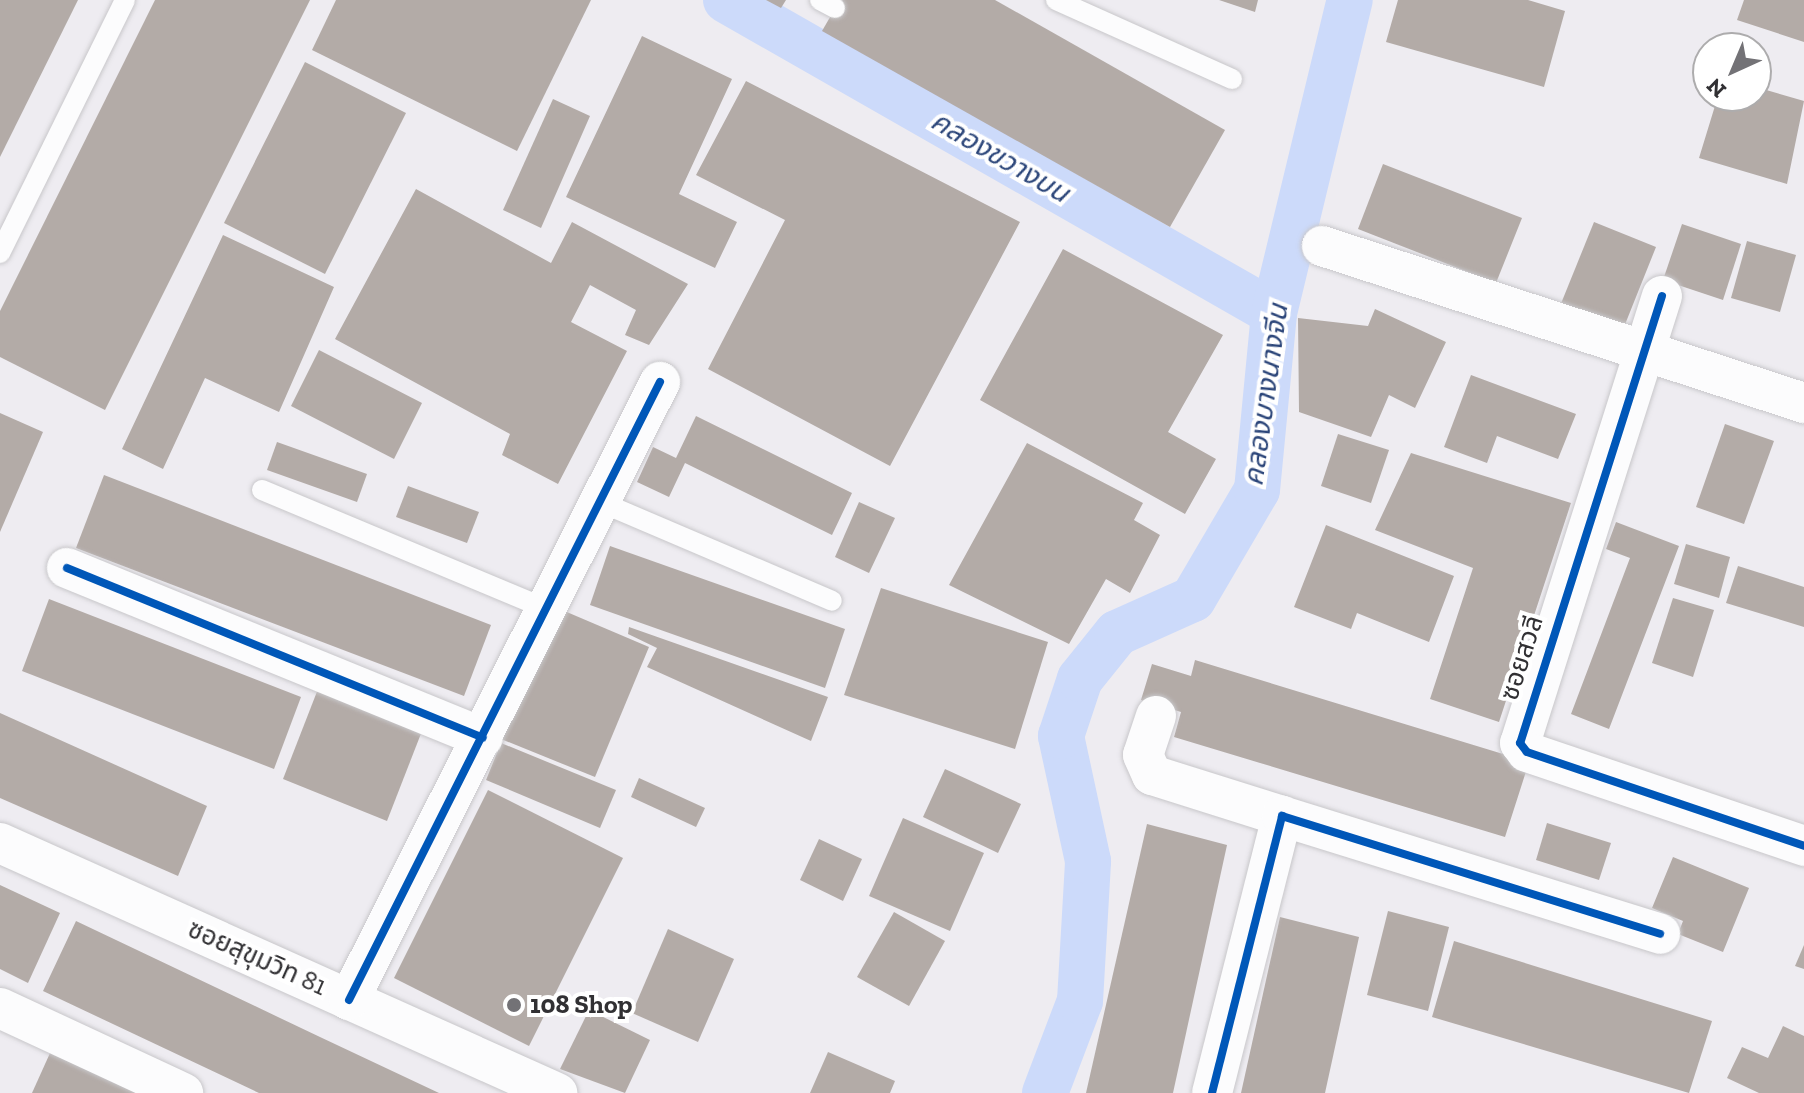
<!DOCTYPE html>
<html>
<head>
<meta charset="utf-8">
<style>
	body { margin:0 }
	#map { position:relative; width:1804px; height:1093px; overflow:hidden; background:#eeecf1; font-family:"Zilla Slab","Noto Sans Thai",serif }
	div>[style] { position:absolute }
	.canal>* { height:46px; margin:-23px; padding:0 23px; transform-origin:23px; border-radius:23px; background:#ccdafa }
	.building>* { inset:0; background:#b3aba7 }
	.roads { filter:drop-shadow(0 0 2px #c8c7ca) drop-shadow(0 0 2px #c8c7ca) }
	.lane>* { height:20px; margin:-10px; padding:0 10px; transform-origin:10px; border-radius:10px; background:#fcfcfd }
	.street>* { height:40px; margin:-20px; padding:0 20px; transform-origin:20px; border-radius:20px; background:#fcfcfd }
	.cycleway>* { height:8px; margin:-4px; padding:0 4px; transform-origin:4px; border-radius:4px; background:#0057b8 }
	.dots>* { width:22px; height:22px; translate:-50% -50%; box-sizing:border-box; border:4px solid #fff; border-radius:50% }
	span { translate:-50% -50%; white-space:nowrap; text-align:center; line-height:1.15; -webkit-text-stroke:8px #fff; paint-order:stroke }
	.street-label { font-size:26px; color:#313033 }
	.poi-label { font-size:26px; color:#313033; font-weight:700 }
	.left { translate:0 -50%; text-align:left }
	.water-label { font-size:28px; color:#2b4579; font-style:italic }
	.north { position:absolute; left:1692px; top:32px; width:80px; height:80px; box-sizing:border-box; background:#fff; border:2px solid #adacad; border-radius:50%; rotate:224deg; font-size:22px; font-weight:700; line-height:32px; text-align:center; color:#313033 }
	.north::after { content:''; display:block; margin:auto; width:28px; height:36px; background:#737276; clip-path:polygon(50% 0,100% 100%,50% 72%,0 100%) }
</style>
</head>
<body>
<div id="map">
	<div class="canal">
		<div style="left:726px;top:0;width:631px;rotate:29.73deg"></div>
		<div style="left:1045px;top:1093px;width:98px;rotate:-69.2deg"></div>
		<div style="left:1080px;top:1001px;width:140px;rotate:-86.7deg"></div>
		<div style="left:1088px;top:861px;width:128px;rotate:-102.2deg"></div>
		<div style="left:1061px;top:736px;width:60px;rotate:-71.6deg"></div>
		<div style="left:1080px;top:679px;width:59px;rotate:-51.2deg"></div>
		<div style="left:1117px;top:633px;width:83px;rotate:-24.1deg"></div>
		<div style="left:1193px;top:599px;width:126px;rotate:-59.6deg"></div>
		<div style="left:1257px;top:490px;width:178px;rotate:-84.5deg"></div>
		<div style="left:1274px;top:313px;width:322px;rotate:-76.4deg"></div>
	</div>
	<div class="building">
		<div style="clip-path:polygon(0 0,78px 0,0 157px)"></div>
		<div style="clip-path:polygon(155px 0,310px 0,105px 410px,0 357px,0 311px)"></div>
		<div style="clip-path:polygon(336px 0,591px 0,517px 151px,312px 50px)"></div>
		<div style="clip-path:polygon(766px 0,786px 0,781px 8px)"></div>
		<div style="clip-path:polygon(840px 0,995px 0,1225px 130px,1170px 227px,822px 31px)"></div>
		<div style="clip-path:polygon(1219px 0,1258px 0,1255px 12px)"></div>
		<div style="clip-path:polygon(1398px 0,1528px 0,1565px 11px,1544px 87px,1386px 42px)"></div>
		<div style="clip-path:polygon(1744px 0,1804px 0,1804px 42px,1737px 20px)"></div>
		<div style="clip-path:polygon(642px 36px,732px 79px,679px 194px,737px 222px,715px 268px,566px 197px)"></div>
		<div style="clip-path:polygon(305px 62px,406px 113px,325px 274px,224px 223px)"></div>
		<div style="clip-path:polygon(746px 81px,1020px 222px,890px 466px,708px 369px,785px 220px,696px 175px)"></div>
		<div style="clip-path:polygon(1756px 87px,1804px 101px,1787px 184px,1699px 158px,1718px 96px,1756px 96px)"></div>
		<div style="clip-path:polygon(553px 99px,590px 116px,541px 228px,503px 210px)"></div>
		<div style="clip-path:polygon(1383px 164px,1522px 218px,1496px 283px,1358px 229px)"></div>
		<div style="clip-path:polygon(416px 189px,551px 263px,572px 222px,688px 284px,649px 345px,625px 335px,636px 310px,590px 285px,571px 322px,627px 351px,558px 484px,502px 455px,510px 434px,335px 339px)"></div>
		<div style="clip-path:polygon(1594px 222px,1656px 247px,1622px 332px,1560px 306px)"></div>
		<div style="clip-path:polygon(1682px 224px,1741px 244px,1723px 300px,1663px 280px)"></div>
		<div style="clip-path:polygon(223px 235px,334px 287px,279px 412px,205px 378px,163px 469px,122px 449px)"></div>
		<div style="clip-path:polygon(1747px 241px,1796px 255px,1780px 312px,1731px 298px)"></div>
		<div style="clip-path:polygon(1063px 249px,1223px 335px,1168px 432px,1216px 459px,1185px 514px,980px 400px)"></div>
		<div style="clip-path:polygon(1375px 309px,1446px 342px,1415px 408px,1389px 395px,1371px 437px,1299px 412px,1298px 318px,1368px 326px)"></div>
		<div style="clip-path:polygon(319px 350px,422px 403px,394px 459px,291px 406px)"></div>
		<div style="clip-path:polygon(1471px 375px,1576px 414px,1558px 459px,1497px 436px,1487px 463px,1444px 447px)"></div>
		<div style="clip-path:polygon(0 413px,43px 432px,0 532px)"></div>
		<div style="clip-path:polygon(696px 416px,852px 493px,832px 535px,685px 463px,669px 497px,637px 482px,653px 447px,676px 458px)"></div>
		<div style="clip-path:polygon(1725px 424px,1774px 441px,1744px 524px,1696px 507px)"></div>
		<div style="clip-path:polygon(1338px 434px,1389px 450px,1371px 503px,1321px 486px)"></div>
		<div style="clip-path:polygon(277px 442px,367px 474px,357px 502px,267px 470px)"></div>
		<div style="clip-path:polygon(1027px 443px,1143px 503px,1134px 520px,1160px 535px,1130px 593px,1106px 579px,1069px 644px,949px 585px)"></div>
		<div style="clip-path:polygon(1411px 453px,1571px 503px,1499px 722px,1430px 699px,1473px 568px,1375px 530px)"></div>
		<div style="clip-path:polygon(104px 475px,491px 625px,464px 696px,76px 548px)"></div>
		<div style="clip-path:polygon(408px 486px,479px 512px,467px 543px,396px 517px)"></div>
		<div style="clip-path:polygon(859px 502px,895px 518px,869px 573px,835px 557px)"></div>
		<div style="clip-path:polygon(1616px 522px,1679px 546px,1609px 729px,1571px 714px,1630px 558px,1606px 549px)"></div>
		<div style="clip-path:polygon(1326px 525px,1454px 576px,1429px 642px,1357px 613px,1351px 629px,1294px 607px)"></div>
		<div style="clip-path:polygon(1686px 544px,1730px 557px,1719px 598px,1674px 584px)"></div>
		<div style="clip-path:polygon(610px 546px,845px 629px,825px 688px,590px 605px)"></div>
		<div style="clip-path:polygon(1738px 566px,1804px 587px,1804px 627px,1726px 603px)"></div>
		<div style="clip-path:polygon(881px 588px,1048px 642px,1015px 749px,844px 695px)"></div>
		<div style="clip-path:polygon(1673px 598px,1714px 610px,1693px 677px,1652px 663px)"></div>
		<div style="clip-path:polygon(49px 599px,301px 697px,274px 769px,22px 671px)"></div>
		<div style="clip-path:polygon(555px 607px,649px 647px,595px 777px,501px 739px)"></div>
		<div style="clip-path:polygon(629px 627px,828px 697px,811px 741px,647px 667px,657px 648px,628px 634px)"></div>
		<div style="clip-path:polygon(1195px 660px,1529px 762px,1505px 837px,1174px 737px,1181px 712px,1141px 700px,1152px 664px,1191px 676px)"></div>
		<div style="clip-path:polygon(318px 689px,422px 731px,387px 821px,283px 779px)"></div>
		<div style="clip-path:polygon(0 713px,207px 806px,178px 876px,0 798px)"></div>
		<div style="clip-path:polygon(501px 743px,616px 790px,600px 828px,486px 780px)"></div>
		<div style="clip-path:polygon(945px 769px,1021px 804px,998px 853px,923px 817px)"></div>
		<div style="clip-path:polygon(639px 778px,705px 808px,696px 827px,631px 797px)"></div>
		<div style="clip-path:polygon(488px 790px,623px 858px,529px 1046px,394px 978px)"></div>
		<div style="clip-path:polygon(903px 818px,984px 853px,950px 931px,869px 896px)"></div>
		<div style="clip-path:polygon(1547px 823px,1611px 843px,1599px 880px,1536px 860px)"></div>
		<div style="clip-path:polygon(1147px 824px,1227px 845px,1173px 1093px,1086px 1093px)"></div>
		<div style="clip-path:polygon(819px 839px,862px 859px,843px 901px,800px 880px)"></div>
		<div style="clip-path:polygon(1673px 857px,1749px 888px,1723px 952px,1678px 934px,1683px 921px,1652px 908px)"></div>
		<div style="clip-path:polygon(0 885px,60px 913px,28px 983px,0 969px)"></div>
		<div style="clip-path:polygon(1388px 911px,1449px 927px,1428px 1011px,1367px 995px)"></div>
		<div style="clip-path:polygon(894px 912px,945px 941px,909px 1006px,857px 977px)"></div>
		<div style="clip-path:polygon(1280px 917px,1359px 937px,1325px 1093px,1241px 1093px)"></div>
		<div style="clip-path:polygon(76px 921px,320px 1037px,439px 1093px,259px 1093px,43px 991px)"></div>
		<div style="clip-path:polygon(668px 929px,734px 959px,698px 1042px,632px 1013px)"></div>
		<div style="clip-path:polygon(1454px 941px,1712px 1021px,1689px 1093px,1432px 1017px)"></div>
		<div style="clip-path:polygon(1804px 945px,1804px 969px,1795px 966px)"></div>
		<div style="clip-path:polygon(589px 1010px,650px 1040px,625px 1093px,560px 1069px)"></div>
		<div style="clip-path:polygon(1783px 1026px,1804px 1036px,1804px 1093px,1759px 1093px,1727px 1078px,1742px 1047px,1768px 1058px)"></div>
		<div style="clip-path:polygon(55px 1042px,168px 1093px,32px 1093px)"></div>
		<div style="clip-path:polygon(828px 1052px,895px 1081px,890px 1093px,810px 1093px)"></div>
	</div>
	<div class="roads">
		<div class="lane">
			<div style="left:820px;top:0;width:17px;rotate:28deg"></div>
			<div style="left:1056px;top:0;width:193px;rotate:24.2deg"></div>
			<div style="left:0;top:253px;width:282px;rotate:-63.7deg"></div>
			<div style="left:262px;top:490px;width:306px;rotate:22.7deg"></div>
			<div style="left:598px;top:501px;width:254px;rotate:23.1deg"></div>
		</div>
		<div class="street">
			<div style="left:1322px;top:246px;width:507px;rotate:18.04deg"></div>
			<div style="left:1662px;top:296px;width:469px;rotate:107.6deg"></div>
			<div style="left:1520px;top:743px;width:11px;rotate:52deg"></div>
			<div style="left:1527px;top:752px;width:293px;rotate:18.7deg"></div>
			<div style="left:67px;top:568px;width:449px;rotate:22.2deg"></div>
			<div style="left:1156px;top:716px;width:41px;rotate:108.4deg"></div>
			<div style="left:1143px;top:755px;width:22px;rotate:66deg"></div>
			<div style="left:1152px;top:775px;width:136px;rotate:17.5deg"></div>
			<div style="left:0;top:843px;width:611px;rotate:24.17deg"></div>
			<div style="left:349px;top:1000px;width:692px;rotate:-63.29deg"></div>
			<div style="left:0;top:1008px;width:202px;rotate:24.9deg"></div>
			<div style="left:1212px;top:1093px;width:286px;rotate:-75.8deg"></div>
			<div style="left:1282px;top:816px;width:396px;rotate:17.3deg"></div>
		</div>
	</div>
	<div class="cycleway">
		<div style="left:1662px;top:296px;width:469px;rotate:107.6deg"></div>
		<div style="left:1520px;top:743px;width:11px;rotate:52deg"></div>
		<div style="left:1527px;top:752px;width:293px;rotate:18.7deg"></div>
		<div style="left:67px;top:568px;width:449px;rotate:22.2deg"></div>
		<div style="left:349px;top:1000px;width:692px;rotate:-63.29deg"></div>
		<div style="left:1212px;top:1093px;width:286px;rotate:-75.8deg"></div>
		<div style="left:1282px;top:816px;width:396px;rotate:17.3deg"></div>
	</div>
	<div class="dots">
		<div style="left:514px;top:1005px;background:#737276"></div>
	</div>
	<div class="street-label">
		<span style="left:1522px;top:658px;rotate:-72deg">ซอยสวลี</span>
		<span style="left:257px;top:958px;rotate:24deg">ซอยสุขุมวิท 81</span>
	</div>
	<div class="poi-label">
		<span class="left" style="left:530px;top:1005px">108 Shop</span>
	</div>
	<div class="water-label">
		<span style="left:1000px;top:157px;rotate:30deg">คลองขวางบน</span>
		<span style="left:1266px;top:395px;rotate:-82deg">คลองบางนางจีน</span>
	</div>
	<div class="north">N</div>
</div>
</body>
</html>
